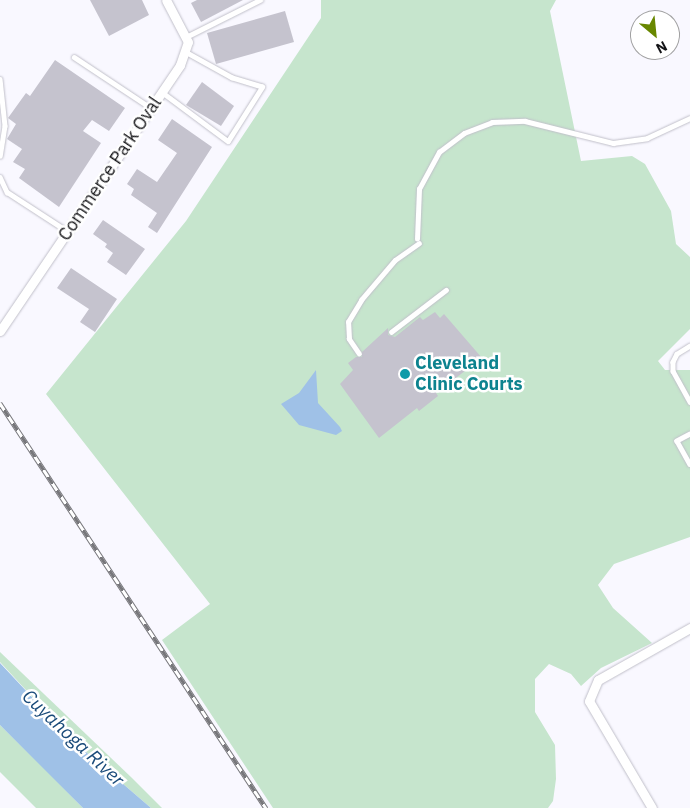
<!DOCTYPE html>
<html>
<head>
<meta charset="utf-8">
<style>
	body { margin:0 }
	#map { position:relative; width:690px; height:808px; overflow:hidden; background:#f9f8ff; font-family:"IBM Plex Sans",sans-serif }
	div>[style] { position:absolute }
	.green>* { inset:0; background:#c6e5cd }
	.water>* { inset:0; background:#9fc1e7 }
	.building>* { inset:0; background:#c5c3ce }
	.roads { filter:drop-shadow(0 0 1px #c1c0ca) drop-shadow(0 0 1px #c1c0ca) }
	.lane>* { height:4.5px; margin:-2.25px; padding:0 2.25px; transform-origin:2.25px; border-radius:2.25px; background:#fff }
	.street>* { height:9px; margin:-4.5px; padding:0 4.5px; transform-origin:4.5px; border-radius:4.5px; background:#fff }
	.rail>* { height:4.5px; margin-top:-2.25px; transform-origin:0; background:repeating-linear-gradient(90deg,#fff 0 8px,#77777b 0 16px); box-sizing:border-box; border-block:1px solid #77777b }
	.dots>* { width:14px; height:14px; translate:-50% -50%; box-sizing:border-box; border:2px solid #fff; border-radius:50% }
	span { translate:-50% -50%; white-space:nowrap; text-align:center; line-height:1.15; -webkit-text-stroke:5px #fff; paint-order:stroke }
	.street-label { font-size:18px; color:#141417 }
	.culture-label { font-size:18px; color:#0d838f; font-weight:700 }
	.left { translate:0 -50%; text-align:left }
	.water-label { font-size:19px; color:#1a4b7a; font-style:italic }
	.north { position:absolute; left:630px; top:10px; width:50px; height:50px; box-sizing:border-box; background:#fff; border:1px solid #a1a1a2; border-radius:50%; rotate:152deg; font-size:14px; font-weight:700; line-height:20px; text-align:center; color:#141417 }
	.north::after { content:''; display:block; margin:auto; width:18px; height:22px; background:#688700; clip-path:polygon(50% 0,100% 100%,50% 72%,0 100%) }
</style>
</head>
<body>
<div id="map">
	<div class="green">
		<div style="clip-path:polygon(321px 0,556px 0,550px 11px,581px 161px,632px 156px,645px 164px,671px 211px,676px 244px,690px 257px,690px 329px,658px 361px,665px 370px,690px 370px,690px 537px,614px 564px,598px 585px,613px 608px,652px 643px,601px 668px,581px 686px,571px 674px,549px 664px,535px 679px,535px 712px,555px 745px,556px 779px,553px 801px,548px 808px,273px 808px,162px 640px,210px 604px,46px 394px,186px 221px,321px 18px)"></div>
		<div style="clip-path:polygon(0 652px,132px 778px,162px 808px,151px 808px,72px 740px,0 662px)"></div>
		<div style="clip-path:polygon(0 725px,45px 769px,83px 808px,36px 808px,0 772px)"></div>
	</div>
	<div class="water">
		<div style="clip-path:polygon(316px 370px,318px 403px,340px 427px,342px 431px,336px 435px,299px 425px,281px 404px,299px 393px)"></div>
		<div style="clip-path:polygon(0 663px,72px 740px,151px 808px,83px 808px,0 725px)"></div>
	</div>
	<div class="building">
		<div style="clip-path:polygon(90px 0,142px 0,149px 15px,109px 36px)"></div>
		<div style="clip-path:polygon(197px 0,243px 0,201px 22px,191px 3px)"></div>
		<div style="clip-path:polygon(285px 11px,294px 42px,216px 64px,207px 33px)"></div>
		<div style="clip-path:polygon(55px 60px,125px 108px,109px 131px,92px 120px,83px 131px,101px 143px,59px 207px,19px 178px,25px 169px,13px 162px,22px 149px,7px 139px,16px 124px,8px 118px,26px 93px,30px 96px)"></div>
		<div style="clip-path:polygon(202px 82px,234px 106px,221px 126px,186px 105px)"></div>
		<div style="clip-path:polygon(172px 119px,212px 147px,157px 233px,148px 227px,157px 213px,131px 195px,134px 189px,127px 184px,137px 169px,157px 182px,177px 153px,158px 140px)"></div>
		<div style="clip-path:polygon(103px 220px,145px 249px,126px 275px,107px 262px,113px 253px,105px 247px,107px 244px,93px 234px)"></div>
		<div style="clip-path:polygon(71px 268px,117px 299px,95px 332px,80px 322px,89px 309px,57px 288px)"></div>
		<div style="clip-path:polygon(435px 312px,440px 318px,444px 314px,482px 358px,436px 393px,438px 396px,419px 411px,417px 408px,379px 438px,340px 384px,353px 370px,348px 363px,356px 357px,362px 357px,362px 352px,388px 328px,388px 335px,395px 337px,420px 317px,423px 320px)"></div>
	</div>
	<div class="roads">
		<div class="lane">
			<div style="left:186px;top:37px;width:83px;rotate:-26.6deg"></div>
			<div style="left:74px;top:57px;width:92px;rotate:33.5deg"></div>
			<div style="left:0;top:79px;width:47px;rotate:83.9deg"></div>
			<div style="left:5px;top:126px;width:30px;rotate:99deg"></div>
			<div style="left:162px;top:92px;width:82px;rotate:36.6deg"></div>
			<div style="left:228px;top:141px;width:64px;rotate:-57.8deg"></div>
			<div style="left:262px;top:87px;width:31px;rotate:-163deg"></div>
			<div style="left:232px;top:78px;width:54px;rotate:-151deg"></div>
			<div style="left:0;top:177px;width:17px;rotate:65deg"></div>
			<div style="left:7px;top:192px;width:72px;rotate:33deg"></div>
			<div style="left:417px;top:239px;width:50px;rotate:-87.7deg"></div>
			<div style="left:419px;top:189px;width:42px;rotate:-61.6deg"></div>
			<div style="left:439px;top:152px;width:31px;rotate:-37deg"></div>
			<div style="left:464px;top:133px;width:30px;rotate:-21deg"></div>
			<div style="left:492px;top:122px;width:33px;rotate:-2deg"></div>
			<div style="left:525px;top:121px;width:91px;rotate:14deg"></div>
			<div style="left:613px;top:143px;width:34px;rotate:-8deg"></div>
			<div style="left:647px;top:138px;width:47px;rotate:-24.9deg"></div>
			<div style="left:391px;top:332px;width:69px;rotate:-37.4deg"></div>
			<div style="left:690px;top:346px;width:15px;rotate:148deg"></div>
			<div style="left:677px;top:354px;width:9px;rotate:117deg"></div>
			<div style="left:673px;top:362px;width:9px;rotate:90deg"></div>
			<div style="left:673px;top:371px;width:35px;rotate:61deg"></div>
			<div style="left:359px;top:354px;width:18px;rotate:-124deg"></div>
			<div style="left:349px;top:339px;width:17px;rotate:-93deg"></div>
			<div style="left:348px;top:322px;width:26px;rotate:-59deg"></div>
			<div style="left:361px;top:300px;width:52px;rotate:-49.6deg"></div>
			<div style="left:395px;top:260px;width:29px;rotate:-35deg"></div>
			<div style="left:690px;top:434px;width:15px;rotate:152deg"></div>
			<div style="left:677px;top:441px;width:26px;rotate:61deg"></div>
		</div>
		<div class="street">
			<div style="left:0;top:331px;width:321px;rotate:-55.9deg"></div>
			<div style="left:180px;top:65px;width:24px;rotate:-71deg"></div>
			<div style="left:188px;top:42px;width:47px;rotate:-117.6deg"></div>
			<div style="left:652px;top:808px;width:124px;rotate:-120.5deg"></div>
			<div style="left:589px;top:701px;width:23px;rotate:-67deg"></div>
			<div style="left:598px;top:680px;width:106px;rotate:-29.5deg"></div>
		</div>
	</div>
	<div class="rail">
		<div style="left:0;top:403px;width:485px;rotate:56.7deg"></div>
	</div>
	<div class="dots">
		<div style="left:405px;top:374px;background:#0f9aa8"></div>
	</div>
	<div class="street-label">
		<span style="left:110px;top:169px;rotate:-56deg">Commerce Park Oval</span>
	</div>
	<div class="culture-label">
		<span class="left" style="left:415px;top:374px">Cleveland<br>Clinic Courts</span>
	</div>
	<div class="water-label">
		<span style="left:73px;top:738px;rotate:43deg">Cuyahoga River</span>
	</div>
	<div class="north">N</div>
</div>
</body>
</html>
